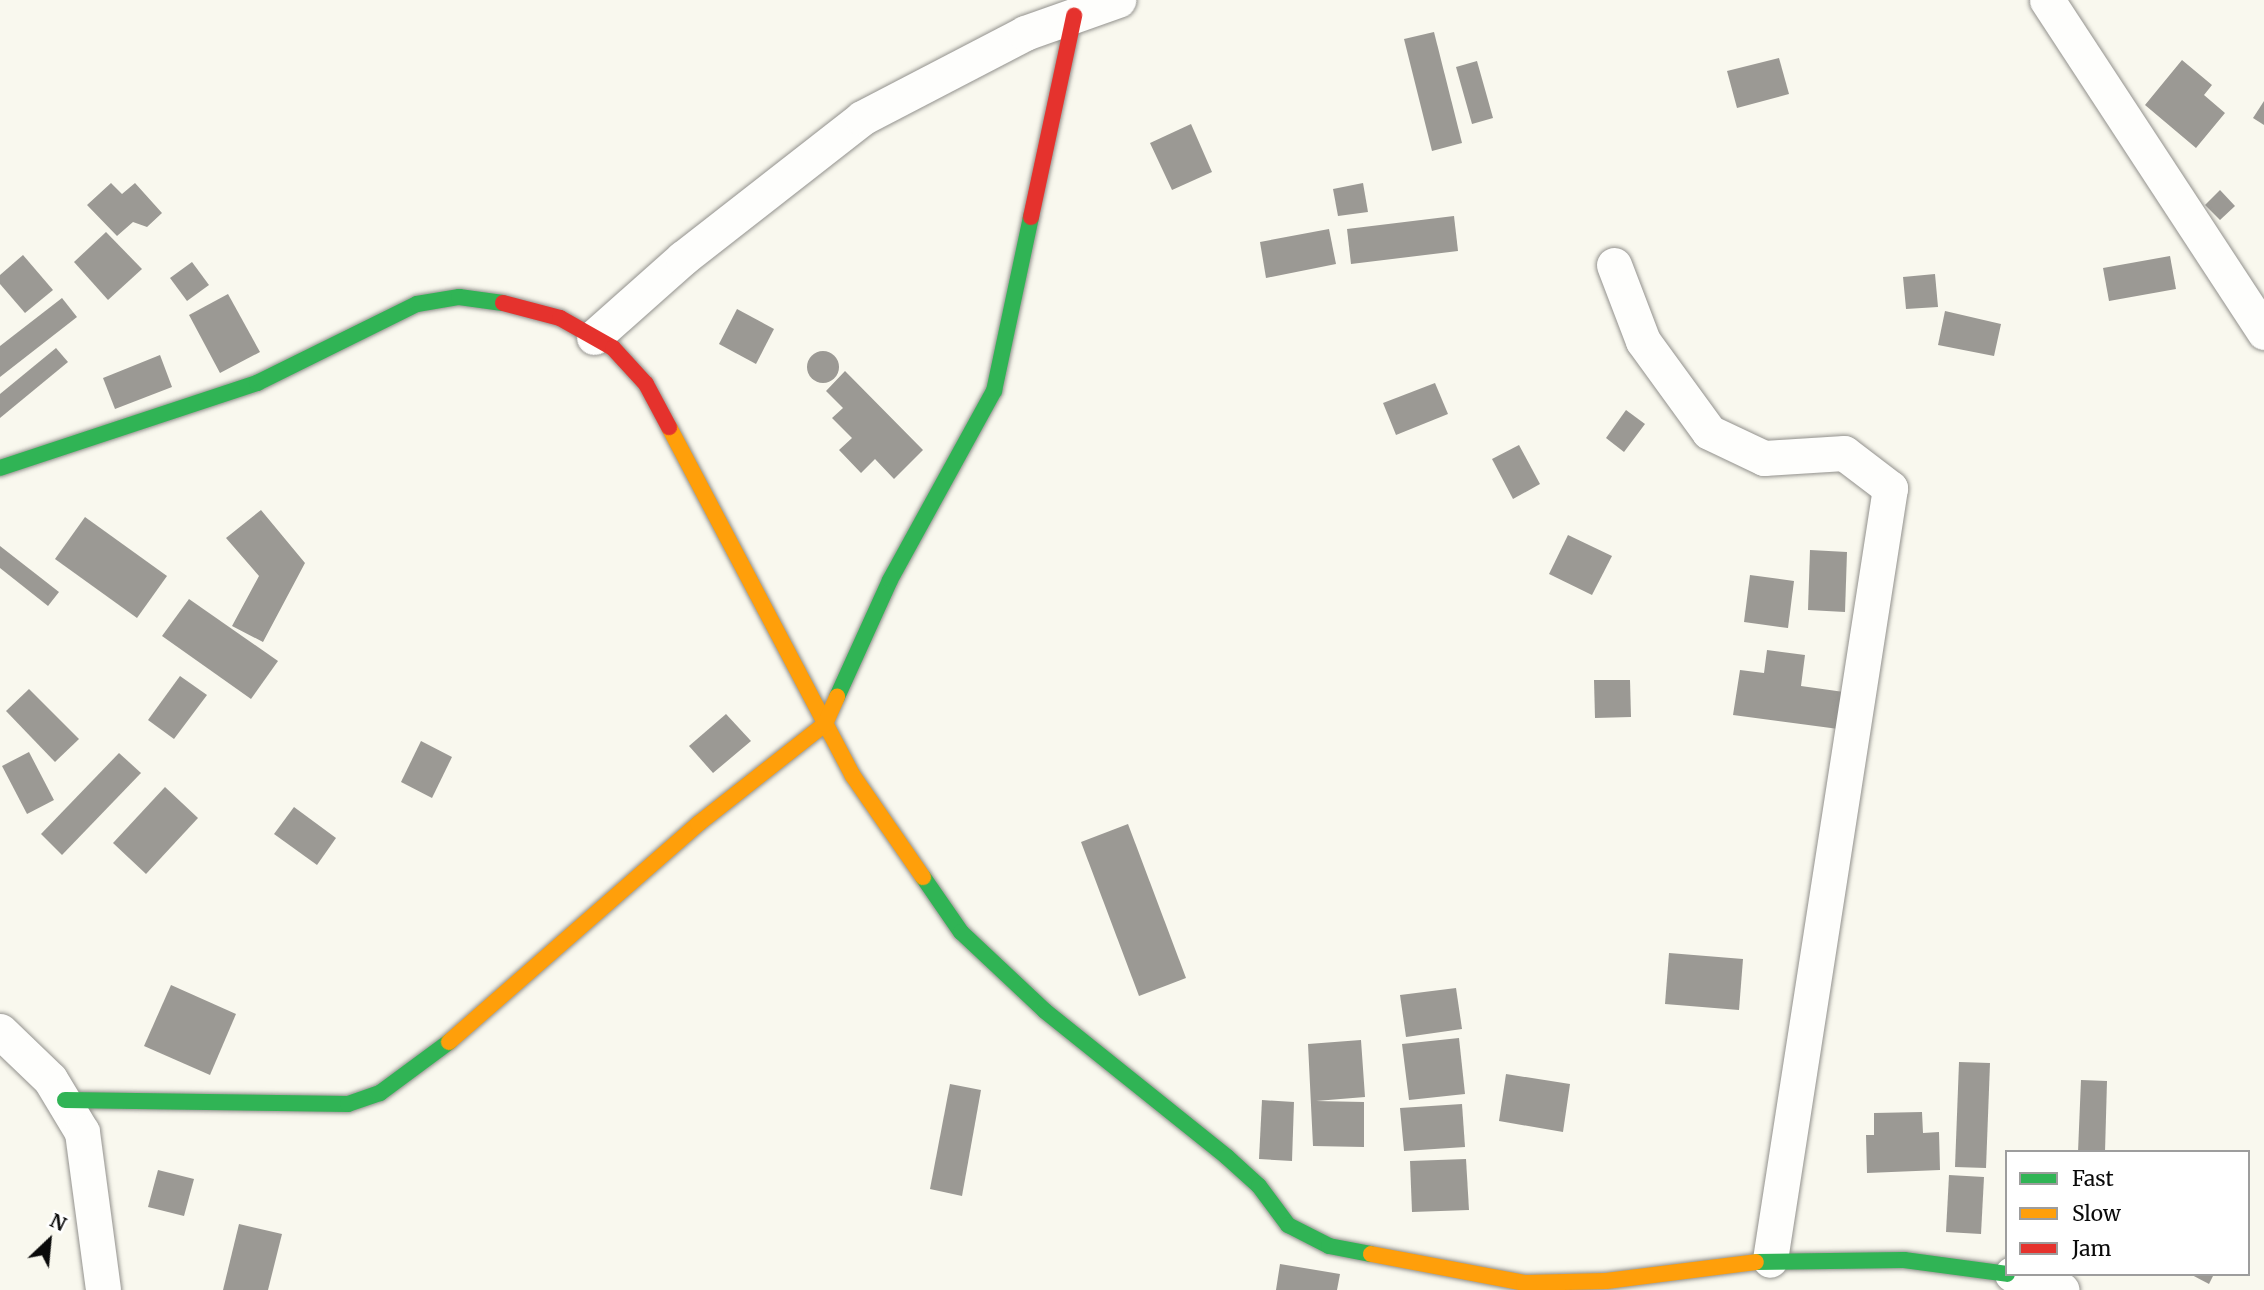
<!DOCTYPE html>
<html>
<head>
<meta charset="utf-8">
<style>
	body { margin:0 }
	#map { position:relative; width:2264px; height:1290px; overflow:hidden; background:#f9f8ee; font-family:Merriweather,serif }
	div>[style] { position:absolute }
	.building>* { inset:0; background:#9b9994 }
	.round { border-radius:50% }
	.roads { filter:drop-shadow(0 0 2px #92918d) drop-shadow(0 0 2px #92918d) }
	.street>* { height:35px; margin:-17.5px; padding:0 17.5px; transform-origin:17.5px; border-radius:17.5px; background:#fefefc }
	.fast>* { height:16px; margin:-8px; padding:0 8px; transform-origin:8px; border-radius:8px; background:#30b455 }
	.slow>* { height:16px; margin:-8px; padding:0 8px; transform-origin:8px; border-radius:8px; background:#ff9f0a }
	.jam>* { height:16px; margin:-8px; padding:0 8px; transform-origin:8px; border-radius:8px; background:#e5322d }
	span { translate:-50% -50%; white-space:nowrap; text-align:center; line-height:1.15; -webkit-text-stroke:7px #fff; paint-order:stroke }
	.legend { position:absolute; left:2005px; top:1150px; width:245px; height:126px; box-sizing:border-box; background:#fff; border:2px solid #9d9d9d; margin:0; padding:9px 12px; list-style:none; font-size:21px; color:#0a0a0a }
	.legend li { display:flex; align-items:center; gap:14px; height:35px }
	.legend b { width:35px; border:2px solid #9d9d9d }
	.north { position:absolute; left:14px; top:1206px; width:70px; height:70px; -webkit-text-stroke:5px #fff; paint-order:stroke; rotate:26deg; font-size:19px; font-weight:700; line-height:28px; text-align:center; color:#0a0a0a }
	.north::after { content:''; display:block; margin:auto; width:24px; height:32px; background:#0a0a0a; clip-path:polygon(50% 0,100% 100%,50% 72%,0 100%) }
</style>
</head>
<body>
<div id="map">
	<div class="building">
		<div style="clip-path:polygon(1434px 32px,1462px 143px,1432px 151px,1404px 39px)"></div>
		<div style="clip-path:polygon(1779px 58px,1789px 94px,1737px 108px,1727px 71px)"></div>
		<div style="clip-path:polygon(2182px 60px,2212px 85px,2204px 95px,2225px 113px,2196px 148px,2145px 105px)"></div>
		<div style="clip-path:polygon(1477px 61px,1493px 118px,1472px 124px,1456px 67px)"></div>
		<div style="clip-path:polygon(2264px 101px,2264px 125px,2253px 118px)"></div>
		<div style="clip-path:polygon(1191px 124px,1212px 172px,1172px 190px,1150px 143px)"></div>
		<div style="clip-path:polygon(111px 183px,122px 194px,135px 183px,162px 213px,147px 227px,133px 222px,117px 236px,87px 205px)"></div>
		<div style="clip-path:polygon(1363px 183px,1368px 212px,1338px 216px,1333px 189px)"></div>
		<div style="clip-path:polygon(2220px 190px,2235px 206px,2220px 220px,2205px 205px)"></div>
		<div style="clip-path:polygon(1454px 216px,1458px 251px,1351px 264px,1347px 229px)"></div>
		<div style="clip-path:polygon(1329px 229px,1336px 264px,1266px 278px,1260px 242px)"></div>
		<div style="clip-path:polygon(106px 232px,142px 269px,108px 300px,74px 262px)"></div>
		<div style="clip-path:polygon(23px 255px,53px 290px,25px 313px,0 284px,0 275px)"></div>
		<div style="clip-path:polygon(2170px 256px,2176px 289px,2109px 301px,2103px 268px)"></div>
		<div style="clip-path:polygon(192px 262px,209px 285px,187px 301px,170px 278px)"></div>
		<div style="clip-path:polygon(1935px 274px,1938px 307px,1906px 309px,1903px 277px)"></div>
		<div style="clip-path:polygon(228px 294px,260px 352px,220px 373px,189px 315px)"></div>
		<div style="clip-path:polygon(62px 298px,77px 317px,0 377px,0 346px)"></div>
		<div style="clip-path:polygon(737px 309px,774px 329px,756px 364px,719px 344px)"></div>
		<div style="clip-path:polygon(1945px 311px,2001px 324px,1994px 356px,1938px 345px)"></div>
		<div style="clip-path:polygon(56px 348px,68px 362px,0 418px,0 394px)"></div>
		<div class="round" style="left:807px;top:351px;width:32px;height:32px"></div>
		<div style="clip-path:polygon(160px 355px,172px 387px,115px 409px,103px 378px)"></div>
		<div style="clip-path:polygon(845px 371px,923px 450px,894px 479px,875px 459px,861px 473px,839px 450px,852px 438px,832px 418px,843px 408px,826px 391px)"></div>
		<div style="clip-path:polygon(1435px 383px,1448px 414px,1396px 435px,1383px 403px)"></div>
		<div style="clip-path:polygon(1626px 410px,1645px 424px,1624px 452px,1606px 438px)"></div>
		<div style="clip-path:polygon(1519px 445px,1540px 484px,1513px 499px,1492px 459px)"></div>
		<div style="clip-path:polygon(261px 510px,305px 563px,263px 642px,232px 626px,259px 576px,226px 538px)"></div>
		<div style="clip-path:polygon(85px 517px,167px 576px,137px 618px,55px 559px)"></div>
		<div style="clip-path:polygon(1568px 535px,1612px 556px,1592px 595px,1549px 574px)"></div>
		<div style="clip-path:polygon(0 546px,59px 592px,48px 606px,0 568px)"></div>
		<div style="clip-path:polygon(1810px 550px,1847px 552px,1845px 612px,1808px 610px)"></div>
		<div style="clip-path:polygon(1750px 575px,1794px 581px,1788px 628px,1744px 622px)"></div>
		<div style="clip-path:polygon(189px 599px,278px 661px,251px 699px,162px 636px)"></div>
		<div style="clip-path:polygon(1767px 650px,1805px 655px,1801px 686px,1851px 693px,1846px 730px,1733px 715px,1740px 670px,1764px 673px)"></div>
		<div style="clip-path:polygon(180px 676px,207px 695px,174px 739px,148px 720px)"></div>
		<div style="clip-path:polygon(1594px 680px,1630px 680px,1631px 717px,1595px 718px)"></div>
		<div style="clip-path:polygon(29px 689px,79px 739px,55px 762px,6px 711px)"></div>
		<div style="clip-path:polygon(726px 714px,751px 741px,713px 773px,689px 746px)"></div>
		<div style="clip-path:polygon(421px 741px,452px 757px,432px 798px,401px 782px)"></div>
		<div style="clip-path:polygon(29px 752px,54px 800px,27px 814px,2px 766px)"></div>
		<div style="clip-path:polygon(119px 753px,141px 773px,62px 855px,41px 834px)"></div>
		<div style="clip-path:polygon(165px 787px,198px 818px,146px 874px,113px 843px)"></div>
		<div style="clip-path:polygon(294px 807px,336px 838px,317px 865px,274px 834px)"></div>
		<div style="clip-path:polygon(1128px 824px,1186px 978px,1139px 996px,1081px 842px)"></div>
		<div style="clip-path:polygon(1669px 953px,1743px 959px,1739px 1010px,1665px 1004px)"></div>
		<div style="clip-path:polygon(171px 985px,236px 1014px,210px 1075px,144px 1046px)"></div>
		<div style="clip-path:polygon(1456px 988px,1462px 1029px,1406px 1037px,1400px 995px)"></div>
		<div style="clip-path:polygon(1459px 1038px,1465px 1094px,1409px 1100px,1402px 1044px)"></div>
		<div style="clip-path:polygon(1361px 1040px,1365px 1097px,1316px 1101px,1364px 1102px,1364px 1147px,1313px 1146px,1308px 1044px)"></div>
		<div style="clip-path:polygon(1959px 1062px,1990px 1063px,1986px 1168px,1955px 1167px)"></div>
		<div style="clip-path:polygon(1506px 1074px,1570px 1084px,1563px 1132px,1499px 1121px)"></div>
		<div style="clip-path:polygon(2081px 1080px,2107px 1081px,2105px 1152px,2078px 1152px)"></div>
		<div style="clip-path:polygon(950px 1084px,981px 1090px,962px 1196px,930px 1189px)"></div>
		<div style="clip-path:polygon(1262px 1100px,1294px 1102px,1292px 1161px,1259px 1159px)"></div>
		<div style="clip-path:polygon(1462px 1104px,1465px 1147px,1404px 1151px,1400px 1108px)"></div>
		<div style="clip-path:polygon(1922px 1112px,1923px 1133px,1939px 1132px,1940px 1170px,1867px 1173px,1866px 1135px,1874px 1135px,1874px 1113px)"></div>
		<div style="clip-path:polygon(1466px 1159px,1469px 1210px,1412px 1212px,1410px 1161px)"></div>
		<div style="clip-path:polygon(158px 1170px,194px 1179px,184px 1216px,148px 1207px)"></div>
		<div style="clip-path:polygon(1949px 1175px,1984px 1177px,1981px 1234px,1946px 1232px)"></div>
		<div style="clip-path:polygon(239px 1224px,282px 1234px,268px 1290px,223px 1290px)"></div>
		<div style="clip-path:polygon(1280px 1264px,1340px 1274px,1337px 1290px,1276px 1290px)"></div>
		<div style="clip-path:polygon(2190px 1274px,2214px 1274px,2209px 1284px)"></div>
	</div>
	<div class="roads">
		<div class="street">
			<div style="left:2047px;top:0;width:397px;rotate:56.8deg"></div>
			<div style="left:1614px;top:265px;width:81px;rotate:69.1deg"></div>
			<div style="left:1643px;top:341px;width:112px;rotate:54deg"></div>
			<div style="left:1709px;top:432px;width:61px;rotate:25.3deg"></div>
			<div style="left:1764px;top:458px;width:80px;rotate:-3.6deg"></div>
			<div style="left:1844px;top:453px;width:58px;rotate:37.3deg"></div>
			<div style="left:1890px;top:488px;width:781px;rotate:98.84deg"></div>
			<div style="left:594px;top:337px;width:119px;rotate:-41.6deg"></div>
			<div style="left:683px;top:258px;width:227px;rotate:-38deg"></div>
			<div style="left:862px;top:118px;width:184px;rotate:-27.5deg"></div>
			<div style="left:1025px;top:33px;width:99px;rotate:-19.5deg"></div>
			<div style="left:0;top:1031px;width:69px;rotate:43.8deg"></div>
			<div style="left:50px;top:1079px;width:62px;rotate:58.9deg"></div>
			<div style="left:82px;top:1132px;width:159px;rotate:82.4deg"></div>
			<div style="left:2012px;top:1274px;width:52px;rotate:17.7deg"></div>
		</div>
		<div class="fast">
			<div style="left:0;top:468px;width:271px;rotate:-18.3deg"></div>
			<div style="left:257px;top:383px;width:178px;rotate:-26.3deg"></div>
			<div style="left:417px;top:304px;width:43px;rotate:-9.5deg"></div>
			<div style="left:459px;top:297px;width:44px;rotate:7.8deg"></div>
			<div style="left:837px;top:697px;width:128px;rotate:-65.6deg"></div>
			<div style="left:890px;top:580px;width:216px;rotate:-61.2deg"></div>
			<div style="left:994px;top:391px;width:178px;rotate:-78deg"></div>
			<div style="left:923px;top:877px;width:67px;rotate:55.4deg"></div>
			<div style="left:961px;top:932px;width:115px;rotate:43.2deg"></div>
			<div style="left:1045px;top:1011px;width:233px;rotate:38.7deg"></div>
			<div style="left:1227px;top:1157px;width:43px;rotate:42.2deg"></div>
			<div style="left:1259px;top:1186px;width:49px;rotate:53.4deg"></div>
			<div style="left:1288px;top:1225px;width:46px;rotate:27.1deg"></div>
			<div style="left:1329px;top:1246px;width:43px;rotate:10.8deg"></div>
			<div style="left:65px;top:1100px;width:283px;rotate:0.8deg"></div>
			<div style="left:348px;top:1104px;width:34px;rotate:-19deg"></div>
			<div style="left:380px;top:1093px;width:86px;rotate:-36.5deg"></div>
			<div style="left:1756px;top:1262px;width:148px;rotate:-0.8deg"></div>
			<div style="left:1904px;top:1260px;width:104px;rotate:7.7deg"></div>
		</div>
		<div class="slow">
			<div style="left:669px;top:427px;width:395px;rotate:62.2deg"></div>
			<div style="left:853px;top:776px;width:123px;rotate:55.3deg"></div>
			<div style="left:449px;top:1042px;width:331px;rotate:-41.2deg"></div>
			<div style="left:698px;top:824px;width:162px;rotate:-38.2deg"></div>
			<div style="left:825px;top:724px;width:30px;rotate:-66deg"></div>
			<div style="left:1371px;top:1254px;width:156px;rotate:10.7deg"></div>
			<div style="left:1524px;top:1283px;width:82px;rotate:-1.4deg"></div>
			<div style="left:1606px;top:1281px;width:151px;rotate:-7.2deg"></div>
		</div>
		<div class="jam">
			<div style="left:1031px;top:217px;width:206px;rotate:-77.9deg"></div>
			<div style="left:503px;top:303px;width:59px;rotate:14.7deg"></div>
			<div style="left:560px;top:318px;width:61px;rotate:29.5deg"></div>
			<div style="left:613px;top:348px;width:49px;rotate:47.5deg"></div>
			<div style="left:646px;top:384px;width:49px;rotate:61.9deg"></div>
		</div>
	</div>
	<ul class="legend">
	<li><b style="height:9px;background:#30b455"></b>Fast</li>
	<li><b style="height:9px;background:#ff9f0a"></b>Slow</li>
	<li><b style="height:9px;background:#e5322d"></b>Jam</li>
	</ul>
	<div class="north">N</div>
</div>
</body>
</html>
